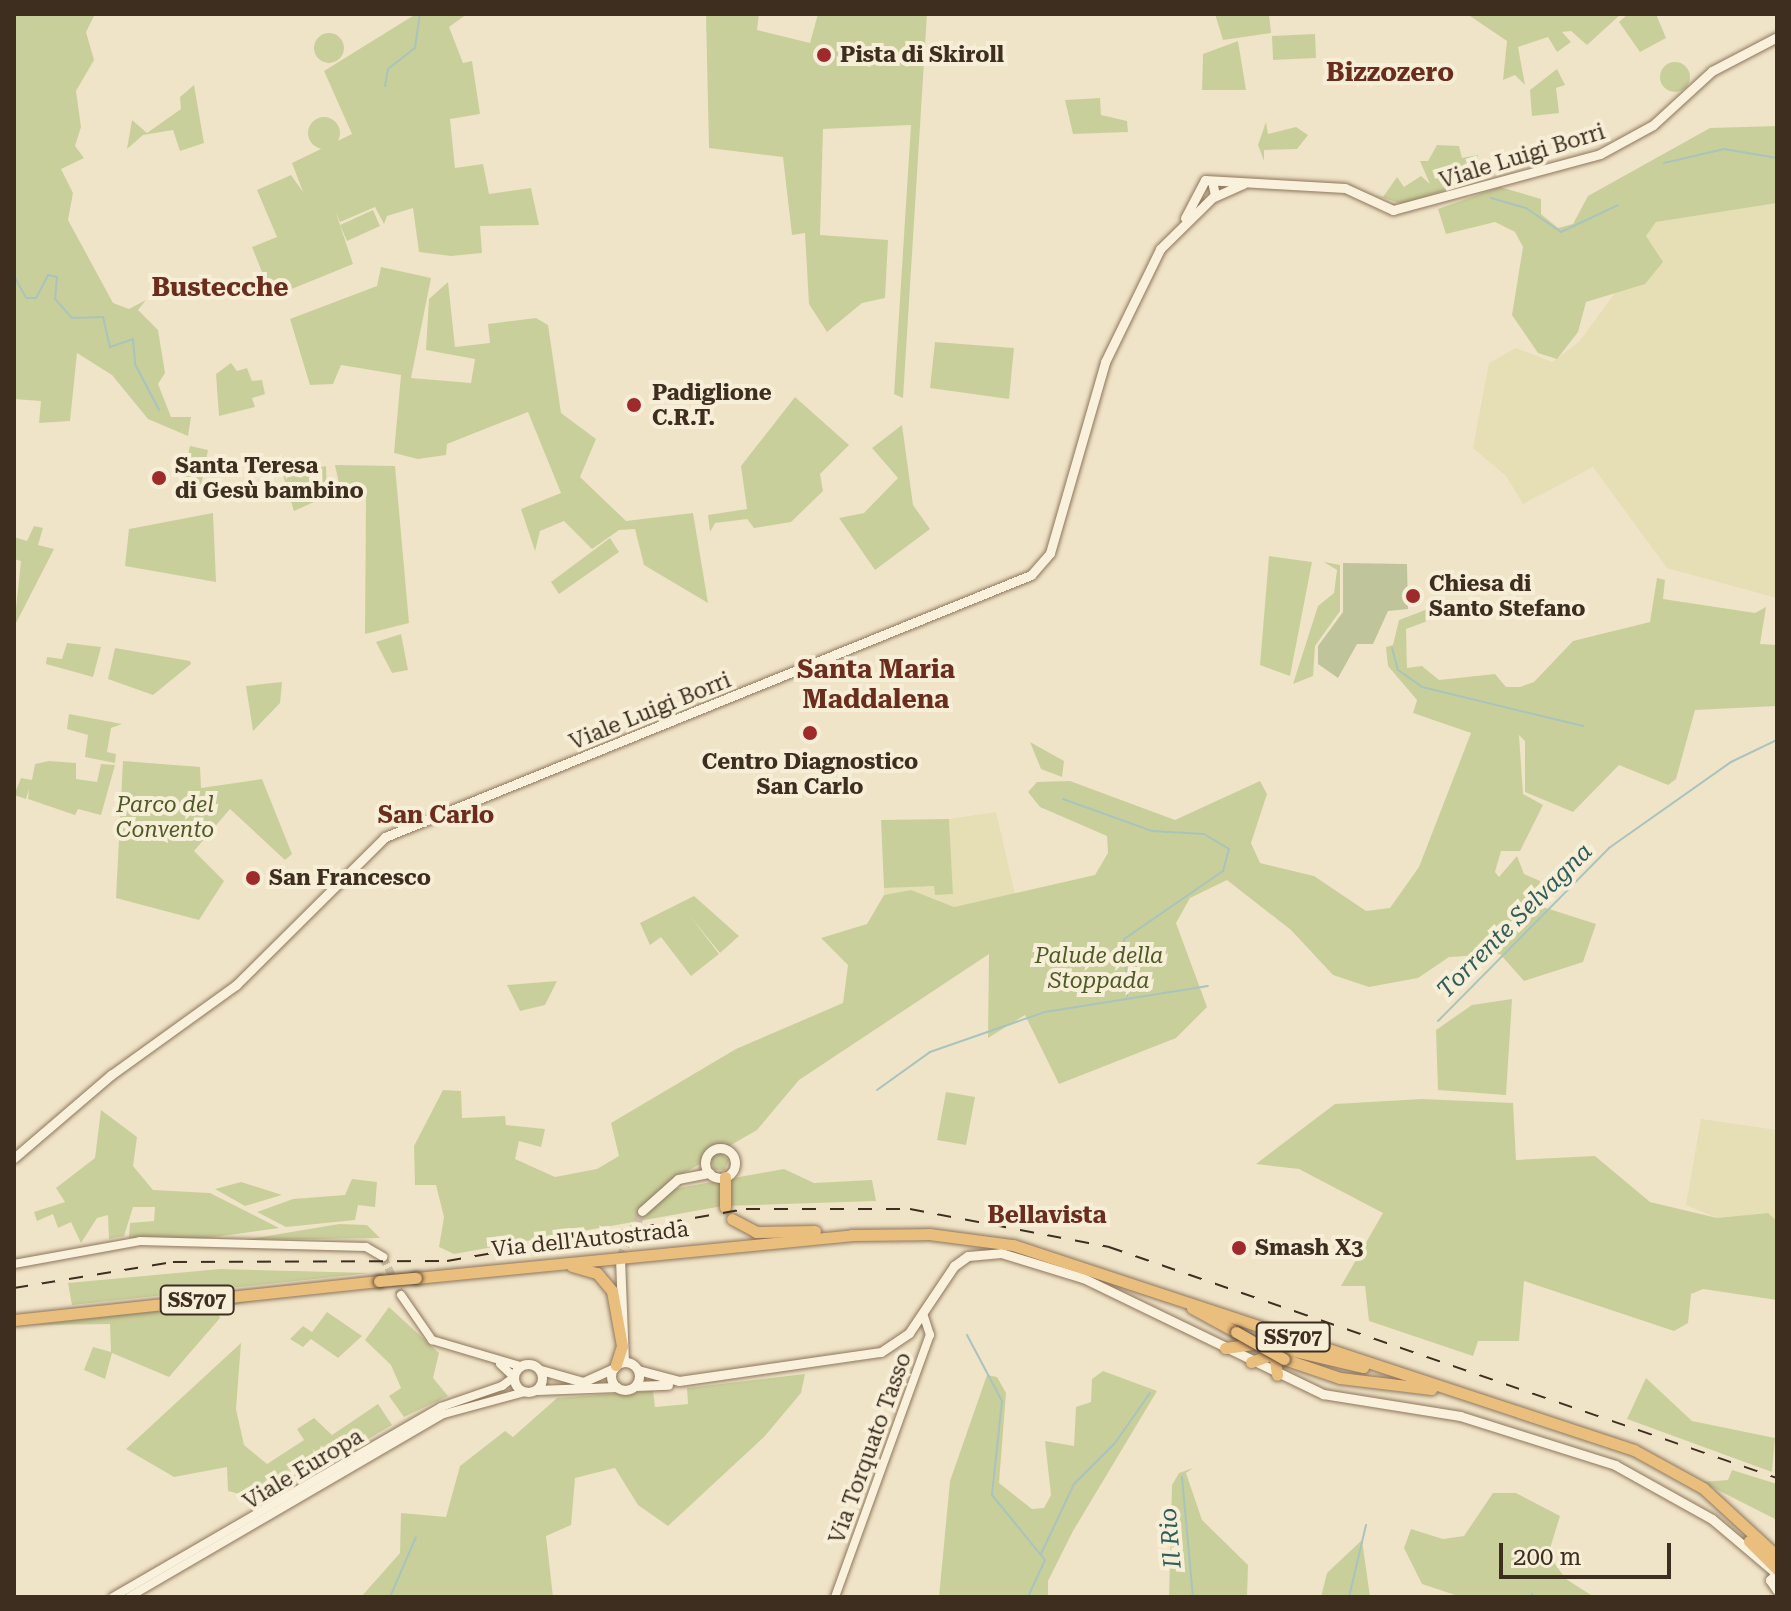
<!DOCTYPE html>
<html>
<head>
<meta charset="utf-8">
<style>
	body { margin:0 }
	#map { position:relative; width:1791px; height:1611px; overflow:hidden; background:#f0e4c8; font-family:"Roboto Serif",serif }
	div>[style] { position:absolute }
	.farmland>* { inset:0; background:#e6deb5 }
	.green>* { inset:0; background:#c9cf9b }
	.round { border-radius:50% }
	.cemetery>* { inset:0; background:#bfc49a }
	.stream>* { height:2px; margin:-1px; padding:0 1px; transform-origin:1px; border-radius:1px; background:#a9c4bc }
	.tertiary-tunnel>* { height:8px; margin-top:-4px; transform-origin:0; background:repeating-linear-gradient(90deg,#ccc0a6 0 8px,transparent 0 12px) }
	.secondary-tunnel>* { height:9px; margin-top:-4.5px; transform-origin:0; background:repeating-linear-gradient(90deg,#ccc0a6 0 9px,transparent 0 13.5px) }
	.roads { filter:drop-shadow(0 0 2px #8d765c) drop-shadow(0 0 2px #8d765c) }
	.tertiary>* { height:8px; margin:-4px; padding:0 4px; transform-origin:4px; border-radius:4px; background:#faf1dc }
	.secondary>* { height:9px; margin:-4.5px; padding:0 4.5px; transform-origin:4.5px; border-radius:4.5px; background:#faf1dc }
	.secondary>.ring { margin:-4.5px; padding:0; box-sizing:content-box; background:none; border:9px solid #faf1dc; border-radius:50% }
	.trunk>* { height:11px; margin:-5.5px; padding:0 5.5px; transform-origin:5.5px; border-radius:5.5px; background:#eabe7c }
	.rail>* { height:2px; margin-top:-1px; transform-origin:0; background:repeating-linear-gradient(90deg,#3d2e20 0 14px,transparent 0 28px) }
	.bridges { filter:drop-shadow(0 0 2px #5b4430) drop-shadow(0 0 2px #5b4430) }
	.trunk-bridge>* { height:11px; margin:-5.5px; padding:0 5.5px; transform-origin:5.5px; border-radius:5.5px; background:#eabe7c }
	.dots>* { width:22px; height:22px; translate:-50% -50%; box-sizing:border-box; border:4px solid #f7eed8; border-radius:50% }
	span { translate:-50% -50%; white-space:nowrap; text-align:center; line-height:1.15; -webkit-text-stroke:8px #f7eed8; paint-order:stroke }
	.shield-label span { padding:2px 6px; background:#f7eed8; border:2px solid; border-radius:6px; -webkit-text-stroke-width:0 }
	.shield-label { font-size:20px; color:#3d2e20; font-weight:700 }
	.poi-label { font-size:22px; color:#3d2e20; font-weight:700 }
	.left { translate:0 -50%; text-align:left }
	.street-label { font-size:22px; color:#3d2e20 }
	.park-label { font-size:22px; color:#4d5a26; font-style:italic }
	.neighbourhood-label { font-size:24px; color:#6b2e1e; font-weight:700 }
	.water-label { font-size:24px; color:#2f5d5a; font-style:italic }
	.quarter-label { font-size:26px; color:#6b2e1e; font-weight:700 }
	.frame { position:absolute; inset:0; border:16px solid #3d2e20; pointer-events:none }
	.scale { position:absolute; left:1499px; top:1543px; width:172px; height:36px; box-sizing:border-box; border:4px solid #3d2e20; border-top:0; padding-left:10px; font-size:24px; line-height:28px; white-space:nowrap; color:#3d2e20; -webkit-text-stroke:6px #f7eed8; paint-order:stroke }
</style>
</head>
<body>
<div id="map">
	<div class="farmland">
		<div style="clip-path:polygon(1777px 203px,1777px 598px,1667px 568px,1593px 467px,1523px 504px,1506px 476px,1473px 448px,1489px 363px,1516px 348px,1552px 362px,1579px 342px,1651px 244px,1646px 236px,1656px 222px)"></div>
		<div style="clip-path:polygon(996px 812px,1015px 894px,954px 907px,911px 890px,884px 895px,884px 888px,935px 885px,953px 894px,949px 819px)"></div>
		<div style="clip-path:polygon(1701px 1119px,1777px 1130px,1777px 1221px,1768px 1213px,1717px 1218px,1686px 1205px)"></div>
	</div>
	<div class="green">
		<div style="clip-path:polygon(14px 14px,95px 14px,86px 32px,94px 60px,76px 91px,81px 127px,75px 146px,84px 158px,61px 169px,73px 193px,68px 220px,113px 303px,129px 309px,146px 300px,138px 310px,158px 330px,165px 373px,158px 384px,171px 417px,191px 417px,188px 436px,148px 419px,112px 375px,77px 353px,70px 421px,39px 423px,41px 401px,14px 399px)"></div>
		<div style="clip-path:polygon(416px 14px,467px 14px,449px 27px,463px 63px,472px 61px,480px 114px,450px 119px,455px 168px,483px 164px,489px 194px,531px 188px,539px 225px,480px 226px,482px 253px,451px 256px,419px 252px,413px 208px,387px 216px,384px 224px,375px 207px,340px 222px,336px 213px,353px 264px,272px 297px,252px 247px,277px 237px,257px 190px,291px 175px,303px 192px,292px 163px,352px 134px,324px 71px)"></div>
		<div style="clip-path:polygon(706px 14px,759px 14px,757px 30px,810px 43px,818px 14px,927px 14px,903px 398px,894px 394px,911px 125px,823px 129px,820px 235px,888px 240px,885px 298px,862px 303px,827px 332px,809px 304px,805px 233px,792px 235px,783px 157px,709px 148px)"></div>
		<div style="clip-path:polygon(1215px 14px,1269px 14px,1271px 33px,1223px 40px)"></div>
		<div style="clip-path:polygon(1467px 14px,1621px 14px,1587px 45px,1571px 31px,1562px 32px,1571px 42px,1557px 52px,1548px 37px,1518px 47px,1525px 85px,1515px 75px,1503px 80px,1507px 41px)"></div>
		<div style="clip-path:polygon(1628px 14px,1656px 14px,1666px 38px,1640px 52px,1619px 22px)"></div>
		<div class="round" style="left:314px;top:33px;width:30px;height:30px"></div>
		<div style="clip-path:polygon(1315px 34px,1316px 58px,1273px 60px,1272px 36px)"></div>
		<div style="clip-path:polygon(1238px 41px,1246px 90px,1202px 90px,1203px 54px)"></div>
		<div class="round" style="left:1660px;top:62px;width:30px;height:30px"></div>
		<div style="clip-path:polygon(1557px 69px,1565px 85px,1556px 88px,1559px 113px,1532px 116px,1530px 90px)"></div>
		<div style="clip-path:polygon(194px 85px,204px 143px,180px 151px,173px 130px,143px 135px,127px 149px,132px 120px,147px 133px,181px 109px,180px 97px)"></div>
		<div style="clip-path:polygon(1100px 98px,1101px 115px,1127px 121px,1128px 132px,1073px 134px,1065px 100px)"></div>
		<div class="round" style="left:308px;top:117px;width:32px;height:32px"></div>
		<div style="clip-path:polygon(1266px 122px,1268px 134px,1296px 127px,1308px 135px,1297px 149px,1264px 150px,1264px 161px,1258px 145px)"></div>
		<div style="clip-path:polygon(1777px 126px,1777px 203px,1656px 222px,1646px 236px,1663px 262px,1645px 284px,1586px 302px,1578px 332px,1557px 359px,1538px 353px,1512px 315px,1523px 247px,1515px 232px,1495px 222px,1446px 234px,1438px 209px,1500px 187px,1541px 199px,1541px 214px,1558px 228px,1573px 224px,1588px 196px,1710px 128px)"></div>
		<div style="clip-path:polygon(1437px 145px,1459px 146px,1462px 158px,1478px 155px,1477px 180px,1402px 204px,1375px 195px,1383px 197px,1397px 177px,1404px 187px,1421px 176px,1430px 184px,1420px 161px,1428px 161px)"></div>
		<div style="clip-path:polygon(373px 210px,380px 226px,347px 241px,340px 225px)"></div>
		<div style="clip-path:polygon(381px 267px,431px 278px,411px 378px,471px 383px,475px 359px,426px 350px,429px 299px,448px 282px,455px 347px,490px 343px,488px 324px,536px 318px,548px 325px,561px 413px,596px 439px,580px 477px,626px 521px,693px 513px,708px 603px,644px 565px,635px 529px,619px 530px,592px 549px,564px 521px,540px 531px,535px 551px,521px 509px,561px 493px,528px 412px,447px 444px,446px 455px,418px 459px,394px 453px,401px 375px,341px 365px,333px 384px,310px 385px,290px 319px,377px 286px)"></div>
		<div style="clip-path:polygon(935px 342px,1014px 348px,1009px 399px,930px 388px)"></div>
		<div style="clip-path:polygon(231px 363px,237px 371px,247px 368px,252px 381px,262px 380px,265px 394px,252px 398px,255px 407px,219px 416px,216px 374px)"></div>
		<div style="clip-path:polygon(795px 397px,849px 445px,820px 474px,823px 491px,791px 522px,754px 528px,747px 519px,715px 523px,710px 532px,708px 515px,747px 509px,741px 466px)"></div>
		<div style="clip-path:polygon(902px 425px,913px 505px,930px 529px,875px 570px,839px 518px,864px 513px,898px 478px,872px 448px)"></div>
		<div style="clip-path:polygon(190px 446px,208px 450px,201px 486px,182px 482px)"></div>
		<div style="clip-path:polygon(335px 465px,395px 466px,409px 623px,365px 634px,366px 496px,341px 493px)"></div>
		<div style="clip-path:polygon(326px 466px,327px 496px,294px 511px,283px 475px)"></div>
		<div style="clip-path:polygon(213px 513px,216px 582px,125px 566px,129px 529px)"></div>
		<div style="clip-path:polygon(34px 526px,43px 528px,38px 545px,54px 549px,14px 627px,21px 561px,14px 559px,14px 537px,27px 541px)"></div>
		<div style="clip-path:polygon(610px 538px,619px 552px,559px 594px,551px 582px)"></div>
		<div style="clip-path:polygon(1269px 556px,1312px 562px,1290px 676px,1260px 665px)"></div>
		<div style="clip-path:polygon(1324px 562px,1340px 565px,1340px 611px,1315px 646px,1313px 676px,1293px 684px,1318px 606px,1334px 593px,1337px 570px)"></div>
		<div style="clip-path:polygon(1657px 578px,1665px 580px,1663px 599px,1755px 613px,1766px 607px,1760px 644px,1777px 645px,1777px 706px,1695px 710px,1676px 779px,1668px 785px,1619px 765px,1573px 812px,1525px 792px,1525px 741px,1519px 735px,1523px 794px,1543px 805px,1520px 851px,1501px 851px,1495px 872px,1499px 877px,1517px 856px,1524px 874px,1540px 881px,1543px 907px,1596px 924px,1583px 962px,1524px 981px,1500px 954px,1449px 957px,1418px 978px,1369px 987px,1333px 975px,1291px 930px,1227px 880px,1190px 898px,1176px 923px,1207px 1007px,1176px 1038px,1059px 1084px,1025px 1015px,988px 1038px,989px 954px,799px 1080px,757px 1130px,719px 1152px,729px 1160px,725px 1170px,714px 1170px,711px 1158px,671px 1180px,668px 1190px,784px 1169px,814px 1183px,872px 1180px,876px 1201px,723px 1206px,454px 1254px,439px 1247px,444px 1217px,436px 1185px,415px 1185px,414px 1146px,443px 1090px,461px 1091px,462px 1118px,505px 1116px,506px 1125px,545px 1129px,541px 1147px,519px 1141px,515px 1159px,555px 1177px,597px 1169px,619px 1156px,611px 1123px,736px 1049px,843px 1003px,848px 965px,821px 938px,867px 924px,884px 895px,911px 890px,954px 907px,1095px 875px,1108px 853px,1107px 836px,1040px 807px,1028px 792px,1037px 782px,1070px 781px,1175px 820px,1260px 781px,1267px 794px,1251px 843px,1260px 863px,1314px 876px,1366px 911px,1390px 908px,1419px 867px,1471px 733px,1413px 713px,1417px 700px,1388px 666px,1386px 647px,1393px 645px,1399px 620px,1433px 607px,1425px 622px,1406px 629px,1407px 668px,1422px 666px,1439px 680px,1495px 674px,1506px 687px,1520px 687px,1534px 682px,1573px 641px,1650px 622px)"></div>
		<div style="clip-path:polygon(401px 634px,408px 670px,392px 673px,376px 642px)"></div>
		<div style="clip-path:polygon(67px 643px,101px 647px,93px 677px,46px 664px,47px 657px,62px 659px)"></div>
		<div style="clip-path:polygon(115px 648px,190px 661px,191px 664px,153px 695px,108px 679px)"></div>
		<div style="clip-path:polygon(282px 682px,280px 703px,253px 731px,246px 686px)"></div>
		<div style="clip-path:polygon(69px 714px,122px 724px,111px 728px,107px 752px,116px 754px,115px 763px,85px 757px,88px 735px,67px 729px)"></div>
		<div style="clip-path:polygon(1030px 742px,1064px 761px,1062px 777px,1041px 769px)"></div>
		<div style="clip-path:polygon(49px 761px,76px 763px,76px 779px,97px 782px,101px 764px,115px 765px,101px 815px,78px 809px,75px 815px,28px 799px,29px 789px,26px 799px,14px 795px,21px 778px,32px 780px,35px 764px)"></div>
		<div style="clip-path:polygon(123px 761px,200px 767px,201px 788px,262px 779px,292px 854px,285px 860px,230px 809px,194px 851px,224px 881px,199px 920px,116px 898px)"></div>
		<div style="clip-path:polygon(949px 819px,953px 894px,935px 895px,934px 886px,884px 888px,881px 820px)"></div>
		<div style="clip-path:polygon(694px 896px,739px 936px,720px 953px,690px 916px,719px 954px,691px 976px,661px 937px,650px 945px,640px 923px)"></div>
		<div style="clip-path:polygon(557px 981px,545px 1005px,520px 1011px,507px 985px)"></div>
		<div style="clip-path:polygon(1512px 999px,1506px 1095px,1438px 1090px,1436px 1030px,1472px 1005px)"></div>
		<div style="clip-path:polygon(946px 1092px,975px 1097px,966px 1145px,937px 1140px)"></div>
		<div style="clip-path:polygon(1422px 1099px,1513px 1103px,1516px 1160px,1595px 1156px,1650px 1202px,1717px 1218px,1768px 1213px,1777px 1221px,1777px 1300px,1703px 1289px,1691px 1294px,1688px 1323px,1674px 1331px,1524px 1281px,1519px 1341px,1478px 1341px,1473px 1356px,1369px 1321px,1365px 1286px,1341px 1286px,1383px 1213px,1299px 1169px,1256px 1164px,1335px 1104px)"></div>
		<div style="clip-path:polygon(101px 1110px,137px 1137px,133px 1166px,153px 1190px,210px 1193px,279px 1228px,200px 1239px,129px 1238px,130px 1223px,154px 1221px,155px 1207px,133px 1207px,124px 1236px,109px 1239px,108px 1215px,97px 1218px,81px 1243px,71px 1222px,58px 1228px,53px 1214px,37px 1221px,34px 1212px,65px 1202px,56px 1188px,95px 1158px)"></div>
		<div style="clip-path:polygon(352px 1179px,377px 1182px,375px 1207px,358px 1205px,355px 1220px,286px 1227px,257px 1212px,293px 1199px,345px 1195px)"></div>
		<div style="clip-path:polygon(241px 1182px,282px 1195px,245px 1206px,215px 1189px)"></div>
		<div style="clip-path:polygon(339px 1224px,367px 1225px,380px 1238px,244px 1240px)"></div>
		<div style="clip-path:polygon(220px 1269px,370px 1273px,72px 1305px,68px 1283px)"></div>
		<div style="clip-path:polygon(275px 1296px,217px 1309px,220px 1318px,169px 1377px,112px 1353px,105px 1379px,84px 1370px,93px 1347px,111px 1352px,110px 1324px,34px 1325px)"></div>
		<div style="clip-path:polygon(389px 1307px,439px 1353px,433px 1378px,448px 1396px,404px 1417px,389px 1396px,401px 1388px,391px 1365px,365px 1340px)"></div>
		<div style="clip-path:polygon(327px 1312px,362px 1336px,338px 1358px,311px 1339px,303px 1347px,290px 1339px,303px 1326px,312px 1332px)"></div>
		<div style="clip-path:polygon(241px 1343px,236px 1409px,244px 1445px,267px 1464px,304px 1440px,297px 1429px,314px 1418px,332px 1435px,378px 1404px,392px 1425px,287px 1487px,281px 1482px,251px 1497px,228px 1491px,227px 1467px,174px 1477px,126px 1449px)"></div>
		<div style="clip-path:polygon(1103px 1371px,1157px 1391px,1073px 1531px,1048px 1581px,1048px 1597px,939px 1597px,950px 1481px,987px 1375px,997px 1377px,1006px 1393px,999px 1483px,1032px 1509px,1044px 1508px,1051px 1495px,1045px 1441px,1074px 1446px,1076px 1407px,1091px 1402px,1092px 1379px)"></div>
		<div style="clip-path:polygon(805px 1374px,801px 1393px,764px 1437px,668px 1526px,638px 1505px,615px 1468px,575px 1478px,571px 1525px,546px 1536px,553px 1597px,361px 1597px,400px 1553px,401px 1513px,446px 1517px,460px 1466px,505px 1431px,513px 1437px,557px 1398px,653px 1391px,655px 1407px,688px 1404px,687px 1388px)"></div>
		<div style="clip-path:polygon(1646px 1378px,1692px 1421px,1775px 1438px,1772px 1472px,1627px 1419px)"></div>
		<div style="clip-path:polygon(1193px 1468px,1186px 1473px,1202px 1520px,1248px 1565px,1247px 1597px,1169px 1597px,1172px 1485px,1179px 1473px)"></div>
		<div style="clip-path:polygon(1732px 1470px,1777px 1484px,1777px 1520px,1702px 1482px,1728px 1480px)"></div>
		<div style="clip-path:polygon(1493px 1493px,1516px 1493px,1560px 1516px,1548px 1555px,1566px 1579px,1594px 1597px,1461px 1597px,1422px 1584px,1404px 1548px,1411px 1529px,1443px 1539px,1464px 1536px)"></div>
		<div style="clip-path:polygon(1362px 1540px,1370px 1597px,1321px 1597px,1327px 1573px)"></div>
	</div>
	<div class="cemetery">
		<div style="clip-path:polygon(1343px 563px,1407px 564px,1408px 609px,1388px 611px,1373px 644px,1357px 644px,1338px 678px,1318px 664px,1318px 646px,1343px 612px)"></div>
	</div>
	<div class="stream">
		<div style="left:385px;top:86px;width:17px;rotate:-80deg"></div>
		<div style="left:388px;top:69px;width:34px;rotate:-38deg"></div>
		<div style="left:415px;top:48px;width:34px;rotate:-82deg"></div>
		<div style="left:1664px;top:163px;width:62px;rotate:-13.1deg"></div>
		<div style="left:1724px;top:149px;width:54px;rotate:9.6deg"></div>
		<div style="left:1491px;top:198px;width:36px;rotate:16deg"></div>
		<div style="left:1526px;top:208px;width:42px;rotate:34.4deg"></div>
		<div style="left:1561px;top:232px;width:63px;rotate:-25.3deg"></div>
		<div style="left:14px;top:276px;width:25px;rotate:61deg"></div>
		<div style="left:26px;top:298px;width:10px"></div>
		<div style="left:36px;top:298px;width:26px;rotate:-62deg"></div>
		<div style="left:48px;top:275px;width:9px;rotate:13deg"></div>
		<div style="left:57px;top:277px;width:22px;rotate:95deg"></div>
		<div style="left:55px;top:299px;width:25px;rotate:48deg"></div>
		<div style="left:72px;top:318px;width:31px;rotate:-2deg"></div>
		<div style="left:103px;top:317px;width:31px;rotate:77deg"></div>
		<div style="left:110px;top:347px;width:24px;rotate:-19deg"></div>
		<div style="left:133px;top:339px;width:25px;rotate:85deg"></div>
		<div style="left:135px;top:364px;width:52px;rotate:62.4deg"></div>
		<div style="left:1392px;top:648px;width:23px;rotate:75deg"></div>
		<div style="left:1398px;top:670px;width:29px;rotate:35deg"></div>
		<div style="left:1422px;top:687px;width:166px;rotate:13.6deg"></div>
		<div style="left:1063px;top:799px;width:95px;rotate:19.8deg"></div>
		<div style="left:1152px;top:831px;width:52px;rotate:3.3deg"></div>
		<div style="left:1204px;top:834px;width:29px;rotate:31deg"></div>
		<div style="left:1229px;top:849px;width:23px;rotate:105deg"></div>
		<div style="left:1223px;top:871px;width:120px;rotate:145.5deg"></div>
		<div style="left:1124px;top:939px;width:57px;rotate:87deg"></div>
		<div style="left:1438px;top:1021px;width:243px;rotate:-45.3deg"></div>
		<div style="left:1609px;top:848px;width:149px;rotate:-35.2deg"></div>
		<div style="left:1731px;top:762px;width:51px;rotate:-25.6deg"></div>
		<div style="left:877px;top:1090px;width:65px;rotate:-35.6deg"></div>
		<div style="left:930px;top:1052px;width:122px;rotate:-19.2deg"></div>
		<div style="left:1045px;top:1012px;width:165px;rotate:-9.1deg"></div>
		<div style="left:967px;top:1335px;width:75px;rotate:62.1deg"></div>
		<div style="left:1002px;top:1401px;width:95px;rotate:96.1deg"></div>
		<div style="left:992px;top:1495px;width:84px;rotate:50.8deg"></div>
		<div style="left:1045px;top:1560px;width:41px;rotate:114.7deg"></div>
		<div style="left:1182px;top:1477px;width:121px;rotate:84.8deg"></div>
		<div style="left:1041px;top:1554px;width:77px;rotate:-64.8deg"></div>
		<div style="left:1074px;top:1484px;width:58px;rotate:-45deg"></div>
		<div style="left:1115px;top:1443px;width:61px;rotate:-55deg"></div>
		<div style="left:390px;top:1597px;width:65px;rotate:-66.6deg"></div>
		<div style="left:1349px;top:1597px;width:74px;rotate:-76.7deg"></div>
		<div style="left:1530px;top:1597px;width:4px;rotate:-56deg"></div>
	</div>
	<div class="tertiary-tunnel">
		<div style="left:383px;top:1257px;width:42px;rotate:64.7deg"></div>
	</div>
	<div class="secondary-tunnel">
		<div style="left:620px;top:1258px;width:52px;rotate:-64.9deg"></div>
	</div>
	<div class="roads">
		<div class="tertiary">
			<div style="left:14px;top:1264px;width:128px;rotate:-10.3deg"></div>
			<div style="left:140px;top:1241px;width:226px;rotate:1.5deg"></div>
			<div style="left:366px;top:1247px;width:20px;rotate:30deg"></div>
			<div style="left:401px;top:1295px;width:55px;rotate:55.4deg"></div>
			<div style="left:432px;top:1340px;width:92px;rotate:16.5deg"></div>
			<div style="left:113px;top:1597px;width:379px;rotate:-30.1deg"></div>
			<div style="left:441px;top:1407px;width:65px;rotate:-19deg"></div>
			<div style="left:502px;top:1386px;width:15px;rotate:-37deg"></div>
			<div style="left:514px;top:1377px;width:19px;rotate:-137deg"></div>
			<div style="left:129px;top:1597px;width:364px;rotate:-30.2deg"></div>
			<div style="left:444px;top:1414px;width:84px;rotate:-15.2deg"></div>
			<div style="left:835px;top:1597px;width:279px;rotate:-70.1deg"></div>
			<div style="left:930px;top:1335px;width:22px;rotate:-108deg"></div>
		</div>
		<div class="secondary">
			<div style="left:1214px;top:197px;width:32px;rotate:-24deg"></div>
			<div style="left:1185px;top:218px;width:43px;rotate:-62.2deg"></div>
			<div style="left:1205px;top:180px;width:140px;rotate:3.3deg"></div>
			<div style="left:1345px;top:188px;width:53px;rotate:24.6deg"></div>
			<div style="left:1393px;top:210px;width:214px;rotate:-15.1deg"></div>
			<div style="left:1600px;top:154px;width:60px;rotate:-28.7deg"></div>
			<div style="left:1653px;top:125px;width:80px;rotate:-42.5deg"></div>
			<div style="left:1712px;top:71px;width:73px;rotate:-27.6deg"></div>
			<div class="ring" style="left:705px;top:1148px;width:21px;height:21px"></div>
			<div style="left:14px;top:1158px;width:128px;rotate:-40.6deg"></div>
			<div style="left:111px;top:1075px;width:154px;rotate:-35.8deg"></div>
			<div style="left:236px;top:985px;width:210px;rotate:-44.8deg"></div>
			<div style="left:385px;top:837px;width:697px;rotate:-22.08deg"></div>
			<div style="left:1031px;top:575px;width:29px;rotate:-49deg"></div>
			<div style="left:1050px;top:553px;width:199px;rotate:-73.9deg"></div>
			<div style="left:1105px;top:362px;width:126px;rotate:-64deg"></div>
			<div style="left:1160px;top:249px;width:77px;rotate:-44.5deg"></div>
			<div style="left:1215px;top:195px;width:14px;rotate:-102deg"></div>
			<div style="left:642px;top:1211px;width:48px;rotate:-41.6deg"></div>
			<div style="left:678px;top:1179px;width:32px;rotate:-11deg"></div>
			<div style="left:620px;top:1258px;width:104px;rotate:87.8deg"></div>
			<div class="ring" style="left:611px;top:1362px;width:19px;height:19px"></div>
			<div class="ring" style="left:514px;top:1364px;width:19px;height:19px"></div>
			<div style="left:541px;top:1370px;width:44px;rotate:15.9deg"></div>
			<div style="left:583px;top:1382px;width:34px;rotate:-24deg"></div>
			<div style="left:638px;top:1370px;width:42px;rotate:15deg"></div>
			<div style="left:679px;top:1381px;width:204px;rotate:-8.2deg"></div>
			<div style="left:881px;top:1352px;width:34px;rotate:-34deg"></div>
			<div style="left:909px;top:1333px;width:81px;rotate:-56.1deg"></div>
			<div style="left:954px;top:1266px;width:17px;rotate:-36deg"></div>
			<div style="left:968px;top:1256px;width:33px;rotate:-5deg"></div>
			<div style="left:1001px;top:1253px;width:86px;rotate:17deg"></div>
			<div style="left:1083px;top:1278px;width:267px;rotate:25.8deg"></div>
			<div style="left:1323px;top:1394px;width:139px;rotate:9.1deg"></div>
			<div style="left:1460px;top:1416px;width:163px;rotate:17.5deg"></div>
			<div style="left:1615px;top:1465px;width:111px;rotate:29.1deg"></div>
			<div style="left:1712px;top:1519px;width:84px;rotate:40.2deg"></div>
			<div style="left:635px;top:1386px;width:33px;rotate:-2deg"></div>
			<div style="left:537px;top:1390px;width:80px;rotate:-2.1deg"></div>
			<div style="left:1777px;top:1573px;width:10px;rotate:135deg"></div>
			<div style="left:1770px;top:1580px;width:12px;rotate:55deg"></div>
		</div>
		<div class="trunk">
			<div style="left:725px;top:1177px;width:30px;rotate:90deg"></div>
			<div style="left:732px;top:1219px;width:27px;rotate:28deg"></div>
			<div style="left:756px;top:1232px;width:59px;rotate:-1deg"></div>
			<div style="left:572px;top:1266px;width:26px;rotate:16deg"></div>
			<div style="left:597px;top:1273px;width:23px;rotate:50deg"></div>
			<div style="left:612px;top:1291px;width:56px;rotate:79.7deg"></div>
			<div style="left:622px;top:1346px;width:20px;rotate:108deg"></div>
			<div style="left:416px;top:1278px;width:437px;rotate:-5.6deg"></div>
			<div style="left:851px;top:1235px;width:78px;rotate:-0.7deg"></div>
			<div style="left:929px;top:1234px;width:85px;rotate:7.5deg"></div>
			<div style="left:1013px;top:1245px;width:654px;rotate:18.27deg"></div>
			<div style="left:1634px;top:1450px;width:79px;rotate:28.8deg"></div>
			<div style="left:1703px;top:1488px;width:100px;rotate:42.6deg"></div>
			<div style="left:1192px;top:1308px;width:50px;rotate:28.6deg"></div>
			<div style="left:14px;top:1320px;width:367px;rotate:-6.1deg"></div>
			<div style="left:1225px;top:1348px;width:35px;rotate:-8deg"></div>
			<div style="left:1260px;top:1343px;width:106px;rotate:13.1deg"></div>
			<div style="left:1274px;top:1353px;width:22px;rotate:82deg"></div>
			<div style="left:1284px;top:1359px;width:59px;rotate:18.7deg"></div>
			<div style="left:1340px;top:1378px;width:92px;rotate:6.9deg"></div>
			<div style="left:1251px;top:1362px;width:27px;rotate:-20deg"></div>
			<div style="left:1749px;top:1541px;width:40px;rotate:45deg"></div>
		</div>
	</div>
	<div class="rail">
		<div style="left:14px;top:1288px;width:161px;rotate:-9.3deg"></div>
		<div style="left:173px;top:1262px;width:274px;rotate:-0.2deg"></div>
		<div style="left:447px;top:1261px;width:303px;rotate:-9.9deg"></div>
		<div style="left:746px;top:1209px;width:164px"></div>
		<div style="left:910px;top:1209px;width:203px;rotate:10.8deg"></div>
		<div style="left:1109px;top:1247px;width:707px;rotate:19.08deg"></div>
	</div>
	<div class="bridges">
		<div class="trunk-bridge">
			<div style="left:379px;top:1281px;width:37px;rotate:-5deg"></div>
			<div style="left:1236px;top:1332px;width:55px;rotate:29.4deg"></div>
		</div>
	</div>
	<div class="dots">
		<div style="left:824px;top:55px;background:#9e2a2b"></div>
		<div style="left:634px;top:405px;background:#9e2a2b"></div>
		<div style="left:159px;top:478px;background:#9e2a2b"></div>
		<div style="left:1413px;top:596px;background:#9e2a2b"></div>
		<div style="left:810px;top:733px;background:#9e2a2b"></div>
		<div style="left:253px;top:878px;background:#9e2a2b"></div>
		<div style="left:1239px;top:1248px;background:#9e2a2b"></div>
	</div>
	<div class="shield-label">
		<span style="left:197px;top:1300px">SS707</span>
		<span style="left:1293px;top:1337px">SS707</span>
	</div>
	<div class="poi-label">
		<span class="left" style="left:840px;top:55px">Pista di Skiroll</span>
		<span class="left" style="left:652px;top:405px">Padiglione<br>C.R.T.</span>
		<span class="left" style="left:175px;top:478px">Santa Teresa<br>di Gesù bambino</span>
		<span class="left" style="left:1429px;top:596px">Chiesa di<br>Santo Stefano</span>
		<span style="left:810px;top:774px">Centro Diagnostico<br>San Carlo</span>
		<span class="left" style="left:269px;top:878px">San Francesco</span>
		<span class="left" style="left:1255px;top:1248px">Smash X3</span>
	</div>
	<div class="street-label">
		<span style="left:1522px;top:156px;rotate:-17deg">Viale Luigi Borri</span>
		<span style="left:650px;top:711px;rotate:-22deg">Viale Luigi Borri</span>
		<span style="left:590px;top:1239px;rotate:-6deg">Via dell'Autostrada</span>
		<span style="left:870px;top:1448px;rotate:-70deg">Via Torquato Tasso</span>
		<span style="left:303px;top:1469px;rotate:-31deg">Viale Europa</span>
	</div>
	<div class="park-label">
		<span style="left:165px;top:817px">Parco del<br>Convento</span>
		<span style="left:1099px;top:968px">Palude della<br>Stoppada</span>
	</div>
	<div class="neighbourhood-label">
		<span style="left:436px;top:816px">San Carlo</span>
		<span style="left:1047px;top:1216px">Bellavista</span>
	</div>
	<div class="water-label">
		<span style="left:1515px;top:921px;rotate:-45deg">Torrente Selvagna</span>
		<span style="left:1171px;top:1538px;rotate:-95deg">Il Rio</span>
	</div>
	<div class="quarter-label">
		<span style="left:1390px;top:73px">Bizzozero</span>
		<span style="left:220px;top:288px">Bustecche</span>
		<span style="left:876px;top:685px">Santa Maria<br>Maddalena</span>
	</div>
	<div class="frame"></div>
	<div class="scale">200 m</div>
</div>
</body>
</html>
